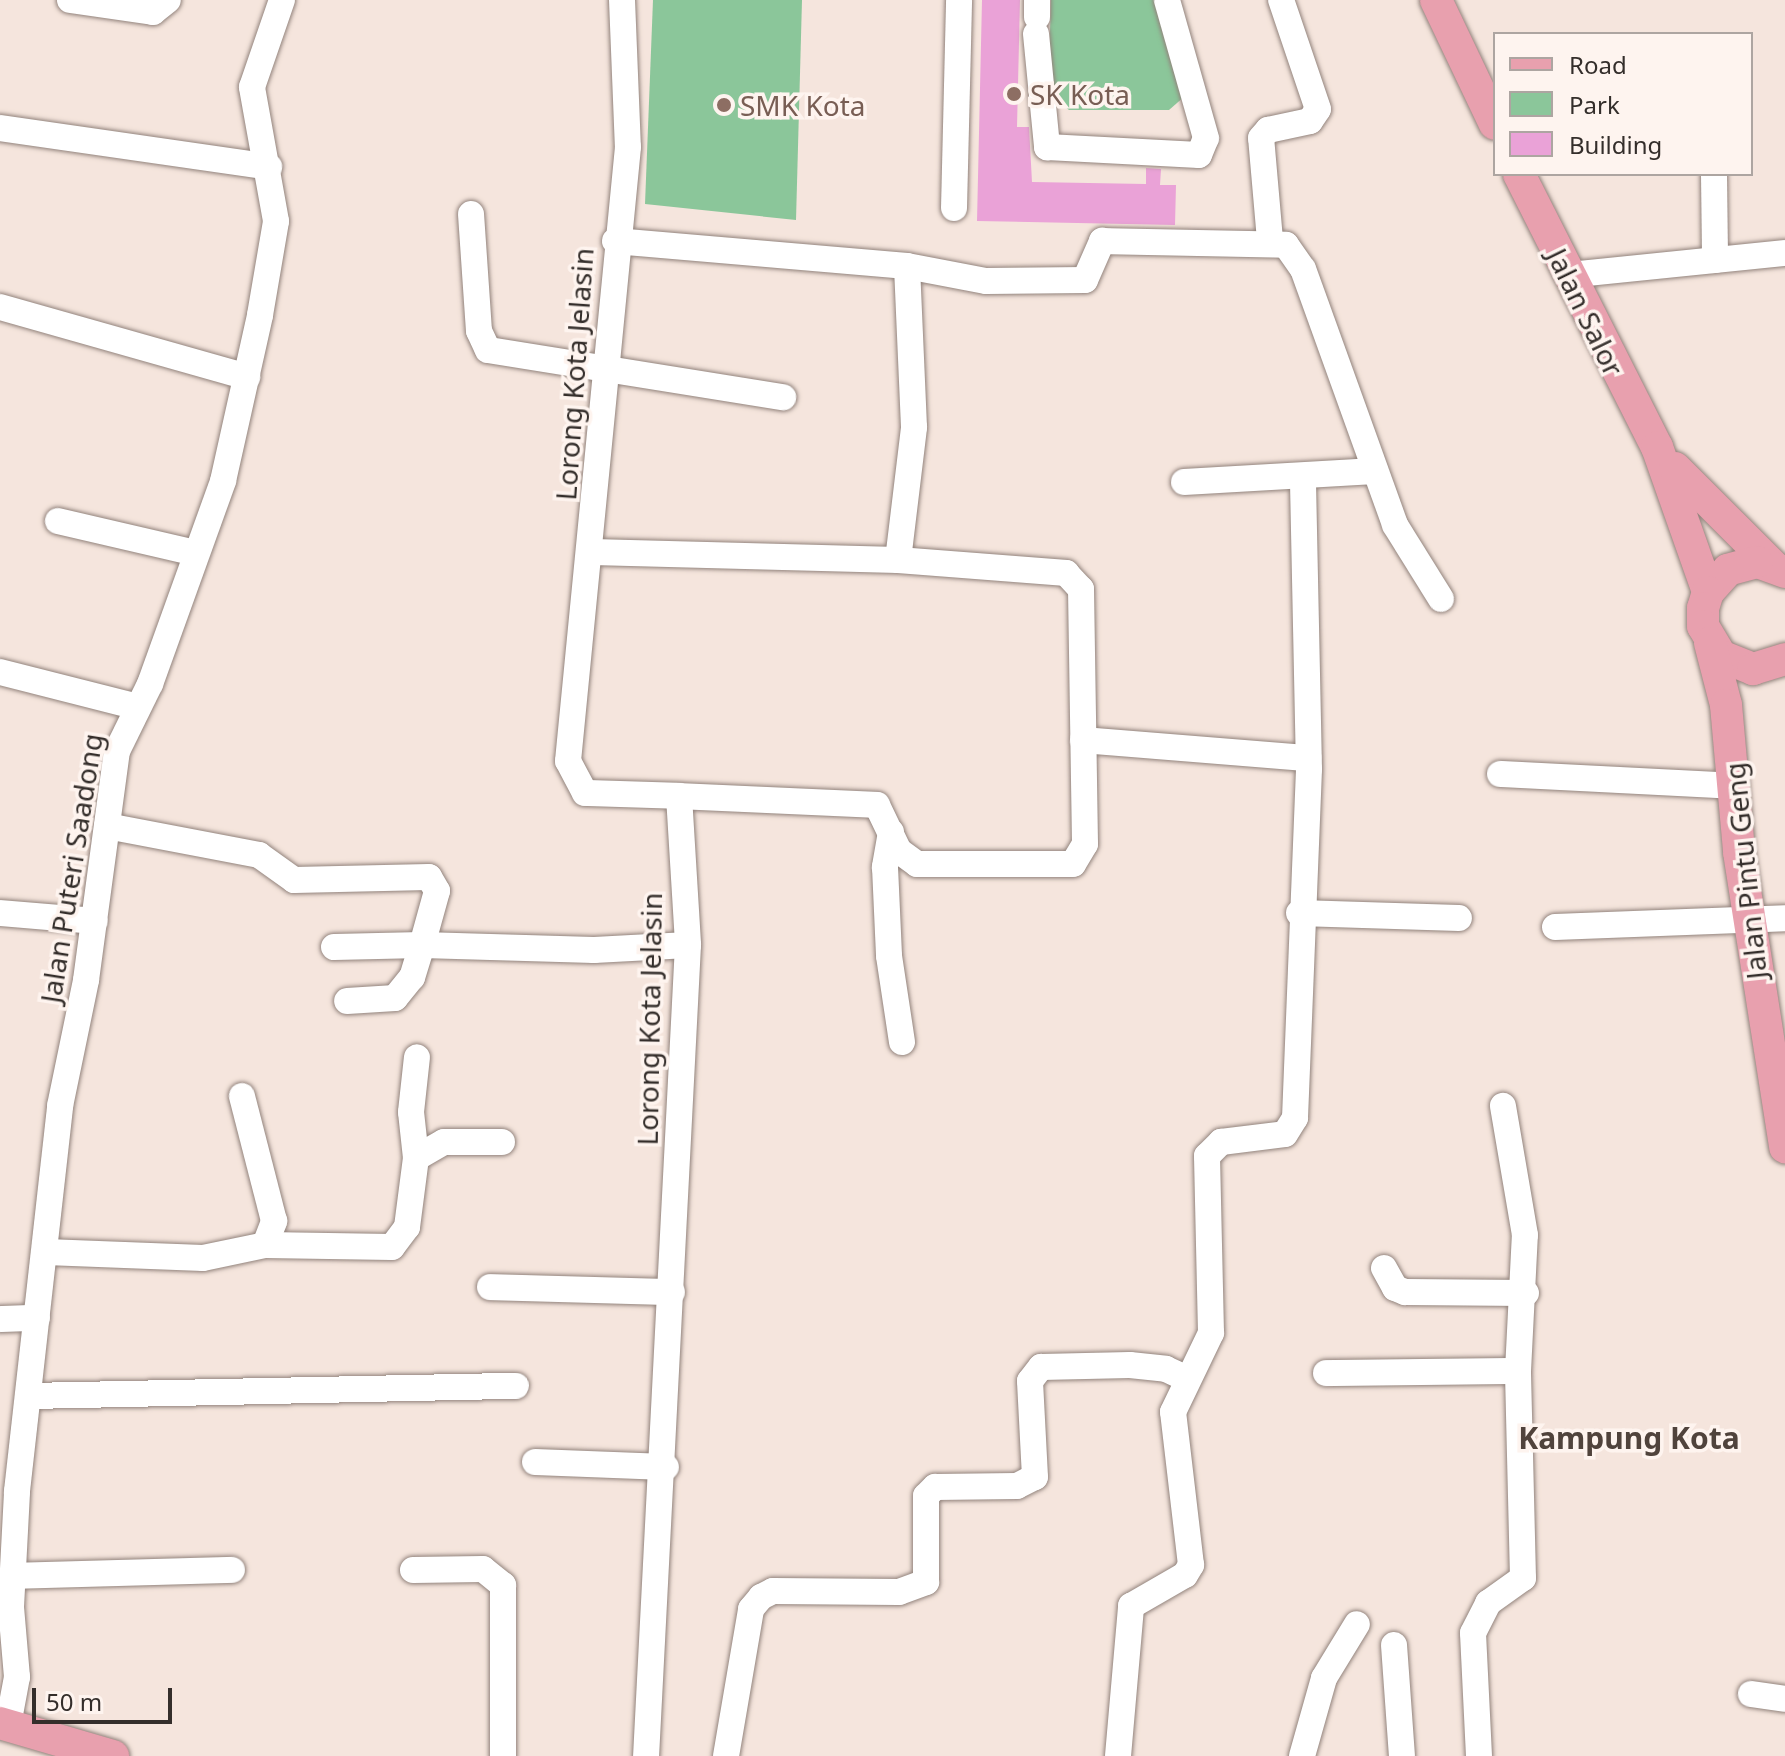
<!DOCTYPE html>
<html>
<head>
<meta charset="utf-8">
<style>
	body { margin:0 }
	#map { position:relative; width:1785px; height:1756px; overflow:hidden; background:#f5e5dd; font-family:"Noto Sans",sans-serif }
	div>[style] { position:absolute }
	.green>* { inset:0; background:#8bc69a }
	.building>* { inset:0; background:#eaa2d7 }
	.roads { filter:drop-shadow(0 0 2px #92837c) drop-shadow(0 0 2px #92837c) }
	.minor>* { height:26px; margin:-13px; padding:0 13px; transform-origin:13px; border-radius:13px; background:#fff }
	.major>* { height:32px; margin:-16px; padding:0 16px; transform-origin:16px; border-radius:16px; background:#e8a0ae }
	.dots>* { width:22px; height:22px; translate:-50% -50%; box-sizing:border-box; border:4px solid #fef4ef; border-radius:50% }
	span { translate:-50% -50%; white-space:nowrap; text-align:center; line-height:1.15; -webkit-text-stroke:7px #fef4ef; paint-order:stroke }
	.education-label { font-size:28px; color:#785e54 }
	.left { translate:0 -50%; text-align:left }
	.street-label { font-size:28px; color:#342e2b }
	.neighbourhood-label { font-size:30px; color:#50433c; font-weight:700 }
	.legend { position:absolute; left:1493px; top:32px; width:260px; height:144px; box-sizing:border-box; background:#fef4ef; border:2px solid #ada5a1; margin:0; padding:10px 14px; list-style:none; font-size:24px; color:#342e2b }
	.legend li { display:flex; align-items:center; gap:16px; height:40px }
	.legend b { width:40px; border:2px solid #ada5a1 }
	.scale { position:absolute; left:32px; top:1688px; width:140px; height:36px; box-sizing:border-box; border:4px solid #342e2b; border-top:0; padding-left:10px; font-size:24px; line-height:28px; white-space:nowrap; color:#342e2b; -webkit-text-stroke:6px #fef4ef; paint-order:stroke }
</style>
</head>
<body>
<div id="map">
	<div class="green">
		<div style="clip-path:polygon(653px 0,802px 0,796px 220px,645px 204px)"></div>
		<div style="clip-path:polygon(1051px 0,1157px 0,1185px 96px,1169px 110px,1069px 110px,1048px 93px)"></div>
	</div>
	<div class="building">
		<div style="clip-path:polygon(982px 0,1020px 0,1017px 127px,1029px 127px,1032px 182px,1146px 184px,1146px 168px,1161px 169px,1160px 185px,1176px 185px,1175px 225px,977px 221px)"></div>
	</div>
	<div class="roads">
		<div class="minor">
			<div style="left:70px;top:0;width:84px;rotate:8.2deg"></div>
			<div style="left:153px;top:12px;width:19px;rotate:-39deg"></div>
			<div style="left:622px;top:0;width:147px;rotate:87.7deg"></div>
			<div style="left:628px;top:147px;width:617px;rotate:95.58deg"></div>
			<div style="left:568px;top:761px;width:36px;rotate:62deg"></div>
			<div style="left:585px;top:793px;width:94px;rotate:1.8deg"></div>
			<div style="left:679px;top:796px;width:149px;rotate:86.5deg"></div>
			<div style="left:688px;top:945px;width:812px;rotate:92.96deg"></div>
			<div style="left:1037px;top:17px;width:17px;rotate:-90deg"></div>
			<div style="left:1036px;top:34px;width:114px;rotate:84.4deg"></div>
			<div style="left:1047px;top:147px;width:152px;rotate:3deg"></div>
			<div style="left:1199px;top:155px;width:18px;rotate:-68deg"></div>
			<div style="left:1206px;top:138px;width:143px;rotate:-105.8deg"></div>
			<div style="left:0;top:128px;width:272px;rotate:8.2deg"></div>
			<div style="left:1714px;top:174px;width:86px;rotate:89.3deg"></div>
			<div style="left:954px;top:208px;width:208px;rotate:-88.6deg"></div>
			<div style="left:471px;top:214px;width:117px;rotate:86.1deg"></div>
			<div style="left:479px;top:331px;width:21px;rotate:65deg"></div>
			<div style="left:488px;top:350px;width:299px;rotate:9.1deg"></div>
			<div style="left:1270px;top:240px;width:102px;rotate:-95deg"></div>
			<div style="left:1261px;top:138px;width:11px;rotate:-49deg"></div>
			<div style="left:1268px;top:130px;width:43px;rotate:-12.1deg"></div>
			<div style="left:1310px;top:121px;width:14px;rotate:-56deg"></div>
			<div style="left:1318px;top:109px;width:115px;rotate:-108.7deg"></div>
			<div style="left:615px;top:241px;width:293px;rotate:4.9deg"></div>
			<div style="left:907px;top:266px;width:80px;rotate:10.8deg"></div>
			<div style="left:986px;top:281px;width:99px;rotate:-0.6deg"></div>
			<div style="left:1085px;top:280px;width:43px;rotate:-66.4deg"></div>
			<div style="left:1102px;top:241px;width:184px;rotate:1.2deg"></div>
			<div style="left:1286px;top:245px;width:29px;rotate:55deg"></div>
			<div style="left:1303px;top:269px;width:272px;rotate:70.2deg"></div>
			<div style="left:1395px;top:525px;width:87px;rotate:58.1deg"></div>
			<div style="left:1568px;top:275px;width:218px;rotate:-5.8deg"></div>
			<div style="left:0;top:307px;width:257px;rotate:15.8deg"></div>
			<div style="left:1184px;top:482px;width:191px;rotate:-3.3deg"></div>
			<div style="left:58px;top:521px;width:141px;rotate:13.1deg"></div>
			<div style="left:592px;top:552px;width:306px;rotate:1.5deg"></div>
			<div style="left:898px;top:560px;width:169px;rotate:4.4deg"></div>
			<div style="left:1066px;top:573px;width:22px;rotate:47deg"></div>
			<div style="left:1081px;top:589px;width:255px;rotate:89.1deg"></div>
			<div style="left:1085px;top:844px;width:23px;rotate:121deg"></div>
			<div style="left:1073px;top:864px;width:156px;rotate:180deg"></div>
			<div style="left:917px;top:864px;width:22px;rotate:-144deg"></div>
			<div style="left:899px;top:851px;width:51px;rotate:-115.6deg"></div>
			<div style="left:877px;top:805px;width:198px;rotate:-177.4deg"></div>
			<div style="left:898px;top:560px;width:134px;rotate:-83.1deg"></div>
			<div style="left:914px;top:427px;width:161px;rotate:-92.5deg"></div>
			<div style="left:0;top:672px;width:142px;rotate:14.2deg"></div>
			<div style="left:1083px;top:740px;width:226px;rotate:4.6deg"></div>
			<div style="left:1500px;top:774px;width:234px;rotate:2.9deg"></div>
			<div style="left:107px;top:826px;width:155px;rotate:10.8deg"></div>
			<div style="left:259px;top:855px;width:43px;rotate:35.5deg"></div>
			<div style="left:294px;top:880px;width:135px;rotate:-1.3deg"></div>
			<div style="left:429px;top:877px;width:16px;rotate:60deg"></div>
			<div style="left:437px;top:891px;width:56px;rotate:105.5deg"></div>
			<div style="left:422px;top:945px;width:172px;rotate:1.7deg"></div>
			<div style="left:594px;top:950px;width:94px;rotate:-3deg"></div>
			<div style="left:891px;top:832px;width:36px;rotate:100deg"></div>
			<div style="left:885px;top:867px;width:89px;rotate:87.4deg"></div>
			<div style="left:889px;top:956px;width:87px;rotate:81.4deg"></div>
			<div style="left:0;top:913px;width:95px;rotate:4.8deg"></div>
			<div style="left:1299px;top:913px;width:160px;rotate:1.8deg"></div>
			<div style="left:1555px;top:927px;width:230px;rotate:-2.2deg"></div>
			<div style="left:334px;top:947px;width:88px;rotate:-1.3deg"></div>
			<div style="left:422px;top:945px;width:34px;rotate:107deg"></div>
			<div style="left:412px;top:977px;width:27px;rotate:129deg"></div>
			<div style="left:395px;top:998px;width:48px;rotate:176.4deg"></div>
			<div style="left:416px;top:1158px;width:46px;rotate:-96.2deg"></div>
			<div style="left:411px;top:1112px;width:55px;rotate:-83.8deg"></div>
			<div style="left:265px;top:1245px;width:127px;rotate:0.9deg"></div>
			<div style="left:392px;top:1247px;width:25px;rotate:-53deg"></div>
			<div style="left:407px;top:1227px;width:70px;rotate:-82.6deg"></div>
			<div style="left:416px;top:1158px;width:32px;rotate:-30deg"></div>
			<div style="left:444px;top:1142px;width:58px"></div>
			<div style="left:46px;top:1252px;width:157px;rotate:2.2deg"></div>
			<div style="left:203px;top:1258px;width:63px;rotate:-11.8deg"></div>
			<div style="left:265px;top:1245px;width:26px;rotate:-69deg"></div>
			<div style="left:274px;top:1221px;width:129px;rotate:-104.4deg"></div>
			<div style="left:1384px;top:1268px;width:23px;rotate:61deg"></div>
			<div style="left:1395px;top:1288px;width:11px;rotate:22deg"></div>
			<div style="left:1405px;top:1292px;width:121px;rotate:0.5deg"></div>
			<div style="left:490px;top:1287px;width:182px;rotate:1.6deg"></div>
			<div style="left:0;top:1319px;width:37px;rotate:-2deg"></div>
			<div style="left:1326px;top:1373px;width:192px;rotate:-0.6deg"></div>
			<div style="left:29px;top:1396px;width:487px;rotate:-1.2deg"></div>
			<div style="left:535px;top:1462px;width:131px;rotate:2.2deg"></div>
			<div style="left:413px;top:1570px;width:70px;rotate:-0.8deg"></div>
			<div style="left:483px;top:1569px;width:26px;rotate:39deg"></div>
			<div style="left:503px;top:1585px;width:171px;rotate:90deg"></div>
			<div style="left:13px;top:1576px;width:219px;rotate:-1.6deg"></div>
			<div style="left:1394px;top:1645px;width:111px;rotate:85.9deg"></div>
			<div style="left:1751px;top:1694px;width:34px;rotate:8deg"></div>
			<div style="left:8px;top:1725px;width:49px;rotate:-79.4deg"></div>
			<div style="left:17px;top:1677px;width:70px;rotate:-94.9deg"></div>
			<div style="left:11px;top:1607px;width:116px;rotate:-87deg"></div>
			<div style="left:17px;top:1491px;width:387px;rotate:-83.6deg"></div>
			<div style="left:60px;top:1106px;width:129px;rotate:-78.3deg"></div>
			<div style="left:86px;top:980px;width:231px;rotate:-82.3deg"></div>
			<div style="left:117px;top:751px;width:75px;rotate:-63.8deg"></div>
			<div style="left:150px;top:684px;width:216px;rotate:-70.2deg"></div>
			<div style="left:223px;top:481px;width:170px;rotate:-77.4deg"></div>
			<div style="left:260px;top:315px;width:95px;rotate:-80.3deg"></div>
			<div style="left:276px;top:221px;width:136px;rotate:-100.2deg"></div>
			<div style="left:252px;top:87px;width:92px;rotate:-71deg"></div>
			<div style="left:726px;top:1756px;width:149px;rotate:-80.3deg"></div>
			<div style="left:751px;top:1609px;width:16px;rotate:-50deg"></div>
			<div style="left:761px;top:1597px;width:13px;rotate:-27deg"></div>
			<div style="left:773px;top:1591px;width:126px;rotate:0.5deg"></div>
			<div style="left:899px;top:1592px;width:29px;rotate:-20deg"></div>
			<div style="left:926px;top:1582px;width:86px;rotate:-90deg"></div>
			<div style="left:926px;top:1496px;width:13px;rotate:-45deg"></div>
			<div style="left:935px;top:1487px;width:82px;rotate:-0.7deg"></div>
			<div style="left:1017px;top:1486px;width:20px;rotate:-27deg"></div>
			<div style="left:1035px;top:1477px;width:96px;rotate:-93deg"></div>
			<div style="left:1030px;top:1381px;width:18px;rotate:-52deg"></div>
			<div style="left:1041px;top:1367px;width:89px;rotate:-1.3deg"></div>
			<div style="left:1130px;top:1365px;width:36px;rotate:6deg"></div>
			<div style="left:1166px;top:1369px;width:21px;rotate:25deg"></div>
			<div style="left:1118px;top:1756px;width:151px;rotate:-85deg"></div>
			<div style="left:1131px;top:1606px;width:62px;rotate:-29.9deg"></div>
			<div style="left:1185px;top:1575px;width:12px;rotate:-59deg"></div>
			<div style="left:1191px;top:1565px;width:154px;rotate:-96.7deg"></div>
			<div style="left:1173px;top:1412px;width:88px;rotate:-64.3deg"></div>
			<div style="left:1211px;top:1333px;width:177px;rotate:-91.3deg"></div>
			<div style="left:1207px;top:1156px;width:20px;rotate:-45deg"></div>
			<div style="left:1221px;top:1142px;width:64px;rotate:-7.1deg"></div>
			<div style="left:1285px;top:1134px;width:19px;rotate:-58deg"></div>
			<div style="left:1295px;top:1118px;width:349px;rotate:-87.7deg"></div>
			<div style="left:1309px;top:769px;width:293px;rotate:-91.2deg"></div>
			<div style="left:1302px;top:1756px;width:81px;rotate:-74.2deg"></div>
			<div style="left:1324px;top:1678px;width:63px;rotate:-58.6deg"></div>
			<div style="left:1479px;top:1756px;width:123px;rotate:-92.8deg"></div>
			<div style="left:1473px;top:1633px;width:34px;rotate:-63deg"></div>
			<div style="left:1488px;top:1603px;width:43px;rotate:-35.5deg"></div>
			<div style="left:1523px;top:1578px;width:207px;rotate:-91.4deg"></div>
			<div style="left:1518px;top:1371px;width:136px;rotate:-87.1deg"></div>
			<div style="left:1525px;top:1235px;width:131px;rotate:-99.7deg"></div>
		</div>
		<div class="major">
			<div style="left:1436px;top:0;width:137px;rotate:64.6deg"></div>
			<div style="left:1519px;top:174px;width:306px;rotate:63.2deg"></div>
			<div style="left:1657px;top:447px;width:154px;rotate:70.6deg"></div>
			<div style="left:1675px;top:468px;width:137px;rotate:45deg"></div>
			<div style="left:1785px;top:572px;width:30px;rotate:-160deg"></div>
			<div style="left:1757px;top:562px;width:30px;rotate:165deg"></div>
			<div style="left:1728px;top:570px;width:30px;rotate:132deg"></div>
			<div style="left:1708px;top:592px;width:17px;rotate:107deg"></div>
			<div style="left:1703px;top:608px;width:18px;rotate:90deg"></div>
			<div style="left:1703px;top:626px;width:35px;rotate:59deg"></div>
			<div style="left:1721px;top:656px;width:35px;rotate:22deg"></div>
			<div style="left:1753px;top:669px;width:34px;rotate:-17deg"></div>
			<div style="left:1710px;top:643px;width:64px;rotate:75.5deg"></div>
			<div style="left:1726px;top:705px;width:148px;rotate:84.9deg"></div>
			<div style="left:1739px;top:852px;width:299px;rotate:81.1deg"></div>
			<div style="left:0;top:1723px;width:118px;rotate:16.3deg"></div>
		</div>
	</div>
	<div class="dots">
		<div style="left:1014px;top:94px;background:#8d6e63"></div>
		<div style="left:724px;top:105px;background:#8d6e63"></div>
	</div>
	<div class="education-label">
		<span class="left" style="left:1030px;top:94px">SK Kota</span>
		<span class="left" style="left:740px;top:105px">SMK Kota</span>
	</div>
	<div class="street-label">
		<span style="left:1586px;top:312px;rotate:64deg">Jalan Salor</span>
		<span style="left:574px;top:374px;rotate:-86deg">Lorong Kota Jelasin</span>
		<span style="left:71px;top:868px;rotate:-81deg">Jalan Puteri Saadong</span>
		<span style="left:1745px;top:871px;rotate:-96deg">Jalan Pintu Geng</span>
		<span style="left:649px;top:1019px;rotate:-89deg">Lorong Kota Jelasin</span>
	</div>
	<div class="neighbourhood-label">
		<span style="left:1629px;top:1438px">Kampung Kota</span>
	</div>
	<ul class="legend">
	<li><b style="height:10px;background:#e8a0ae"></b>Road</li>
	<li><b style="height:22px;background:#8bc69a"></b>Park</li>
	<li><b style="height:22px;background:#eaa2d7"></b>Building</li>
	</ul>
	<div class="scale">50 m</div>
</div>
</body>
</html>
